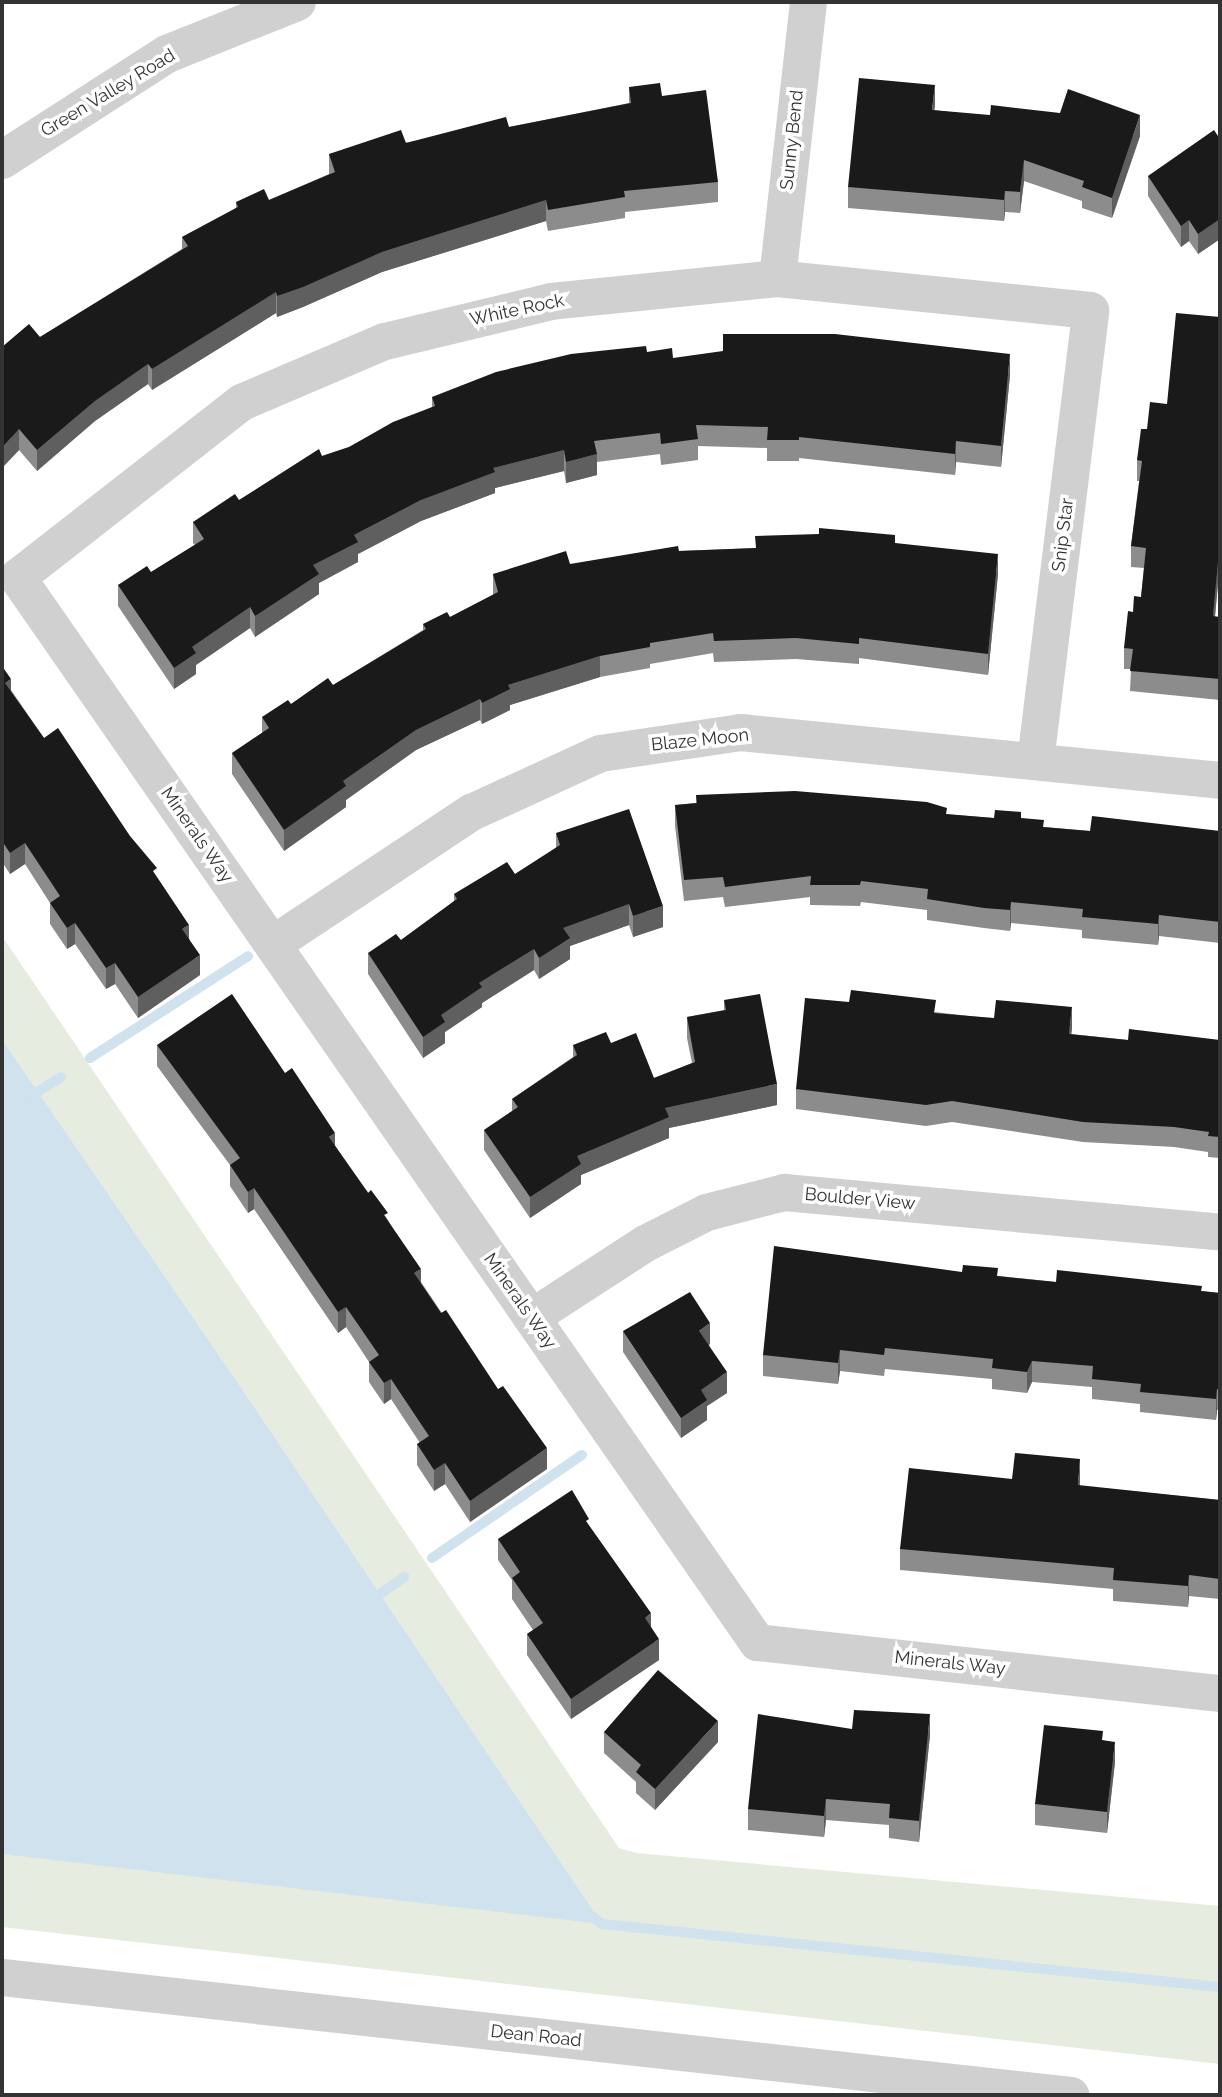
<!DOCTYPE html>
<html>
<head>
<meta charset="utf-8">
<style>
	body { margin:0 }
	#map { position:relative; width:1222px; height:2097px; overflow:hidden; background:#fff; font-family:Raleway,sans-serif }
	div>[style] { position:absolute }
	.green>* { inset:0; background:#e6ecdf }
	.water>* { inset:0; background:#cfe2ee }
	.stream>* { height:10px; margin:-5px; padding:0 5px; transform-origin:5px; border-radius:5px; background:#cfe2ee }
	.minor>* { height:37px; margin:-18.5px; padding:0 18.5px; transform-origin:18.5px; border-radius:18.5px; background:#d0d0d0 }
	.tertiary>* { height:38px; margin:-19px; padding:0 19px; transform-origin:19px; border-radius:19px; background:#d0d0d0 }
	.wall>* { inset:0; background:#8c8c8c }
	.shaded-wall>* { inset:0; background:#5f5f5f }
	.building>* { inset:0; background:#1a1a1a }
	span { translate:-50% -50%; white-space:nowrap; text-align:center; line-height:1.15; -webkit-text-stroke:7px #fff; paint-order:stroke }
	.street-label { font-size:18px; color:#333 }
	.frame { position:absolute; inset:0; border:4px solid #333; pointer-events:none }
</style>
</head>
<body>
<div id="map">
	<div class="green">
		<div style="clip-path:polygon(2px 936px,619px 1848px,636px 1853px,1220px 1906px,1220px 2064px,2px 1927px)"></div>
	</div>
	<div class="water">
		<div style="clip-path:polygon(2px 1040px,237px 1382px,602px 1924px,2px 1854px)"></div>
	</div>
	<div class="stream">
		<div style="left:90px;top:1058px;width:188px;rotate:-32.8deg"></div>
		<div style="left:26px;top:1099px;width:41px;rotate:-32.2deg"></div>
		<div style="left:432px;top:1558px;width:182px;rotate:-34.5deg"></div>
		<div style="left:370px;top:1601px;width:42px;rotate:-35.2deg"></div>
		<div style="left:593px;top:1917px;width:11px;rotate:38deg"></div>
		<div style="left:602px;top:1924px;width:621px;rotate:5.82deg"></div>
	</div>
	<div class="minor">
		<div style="left:777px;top:278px;width:278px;rotate:-83.6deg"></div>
		<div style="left:1035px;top:761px;width:454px;rotate:-83deg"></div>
		<div style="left:1090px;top:310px;width:315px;rotate:-174.2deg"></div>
		<div style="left:777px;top:278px;width:227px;rotate:174.2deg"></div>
		<div style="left:551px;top:301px;width:172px;rotate:166.5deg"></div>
		<div style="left:384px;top:341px;width:155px;rotate:156.9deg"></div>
		<div style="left:241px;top:402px;width:284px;rotate:142deg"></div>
		<div style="left:17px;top:577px;width:1297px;rotate:55.21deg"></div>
		<div style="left:757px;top:1642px;width:466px;rotate:6.3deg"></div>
		<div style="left:272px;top:944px;width:239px;rotate:-33.6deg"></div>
		<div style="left:471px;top:812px;width:142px;rotate:-24.6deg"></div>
		<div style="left:600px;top:753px;width:142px;rotate:-8.5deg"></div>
		<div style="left:740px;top:732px;width:482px;rotate:5.7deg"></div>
		<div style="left:531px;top:1317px;width:136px;rotate:-33deg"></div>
		<div style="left:645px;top:1243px;width:68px;rotate:-26.9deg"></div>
		<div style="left:706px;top:1212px;width:81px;rotate:-14.4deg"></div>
		<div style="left:784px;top:1192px;width:438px;rotate:5.2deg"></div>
		<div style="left:2px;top:1977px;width:1075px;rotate:6.3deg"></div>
	</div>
	<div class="tertiary">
		<div style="left:2px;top:160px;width:196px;rotate:-32.7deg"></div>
		<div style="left:167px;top:54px;width:140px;rotate:-21.8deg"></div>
	</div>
	<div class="wall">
		<div style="clip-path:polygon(629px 87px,662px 96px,718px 182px,718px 202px,625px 212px,625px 218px,548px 231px,546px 221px,382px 272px,303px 307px,277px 317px,276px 313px,152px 390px,148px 384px,95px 421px,37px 471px,19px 450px,2px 468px,40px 337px,182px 249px,182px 237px,236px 208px,236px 202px,269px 200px,329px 174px,329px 154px,509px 127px,629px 103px)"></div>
		<div style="clip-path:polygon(934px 110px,1140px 136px,1112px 218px,1082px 208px,1082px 201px,1024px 181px,1020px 213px,1005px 212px,1004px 221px,848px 208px,848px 187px)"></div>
		<div style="clip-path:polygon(1220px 139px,1220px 239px,1198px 254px,1189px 241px,1181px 247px,1148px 196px,1148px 176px)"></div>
		<div style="clip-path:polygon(1220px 317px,1220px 562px,1215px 617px,1220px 617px,1220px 700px,1130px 691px,1131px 669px,1124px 669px,1124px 648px,1141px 597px,1144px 568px,1131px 567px,1131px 546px,1139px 481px,1137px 481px,1137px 460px,1147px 429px,1167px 404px)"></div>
		<div style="clip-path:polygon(647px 352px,673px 358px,1010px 375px,1001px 467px,956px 462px,955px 475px,799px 458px,799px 461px,767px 461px,767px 448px,698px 446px,698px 460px,661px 465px,660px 454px,597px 462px,597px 475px,566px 483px,564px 471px,495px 488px,495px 493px,421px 521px,358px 554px,358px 562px,319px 583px,319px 594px,255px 637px,250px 628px,196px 665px,196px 674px,174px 689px,118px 606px,118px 585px,151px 572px,195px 545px,193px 543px,193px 522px,239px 500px,322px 456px,349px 447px,432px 407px,432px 397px)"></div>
		<div style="clip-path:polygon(895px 543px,998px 574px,988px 675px,859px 658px,859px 664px,796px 659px,714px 662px,713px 653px,650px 664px,650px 668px,600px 677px,510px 705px,510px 710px,482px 724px,480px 720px,416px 750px,346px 800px,346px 807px,284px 851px,232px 774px,232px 753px,262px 733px,262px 717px,333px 685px,423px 630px,423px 624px,450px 617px,493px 595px,493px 574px,679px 551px)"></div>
		<div style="clip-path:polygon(2px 666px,11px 690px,44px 738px,157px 878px,189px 938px,200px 975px,138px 1018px,115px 984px,106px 989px,75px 944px,67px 949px,50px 924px,50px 903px,25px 864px,10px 874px,2px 862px)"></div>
		<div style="clip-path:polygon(696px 795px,994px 818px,1021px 818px,1044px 827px,1090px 831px,1220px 831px,1220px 943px,1159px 936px,1158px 945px,1082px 938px,1082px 930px,1011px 923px,1010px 931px,984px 928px,927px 920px,927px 910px,861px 902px,860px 906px,810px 905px,810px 897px,725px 907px,723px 897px,684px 901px,675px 826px,675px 805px,696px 803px)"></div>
		<div style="clip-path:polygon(556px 833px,663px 927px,633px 937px,629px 925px,570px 946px,570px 959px,539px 979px,534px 970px,482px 1003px,482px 1007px,445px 1032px,445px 1043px,423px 1058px,368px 974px,368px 953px,401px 940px,454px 901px,454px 894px,515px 874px,556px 848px)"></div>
		<div style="clip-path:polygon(724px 1000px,777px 1105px,669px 1128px,669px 1138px,581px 1175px,581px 1184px,530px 1218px,484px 1150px,484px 1130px,512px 1111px,512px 1099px,573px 1057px,573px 1045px,611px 1043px,654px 1078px,692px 1063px,687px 1038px,687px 1017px,724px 1010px)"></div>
		<div style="clip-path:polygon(849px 1002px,1072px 1028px,1071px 1034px,1128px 1040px,1220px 1040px,1220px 1158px,1208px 1157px,1208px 1152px,1174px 1147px,1083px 1142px,952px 1122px,926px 1126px,796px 1109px,796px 1089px)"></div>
		<div style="clip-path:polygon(157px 1045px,335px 1146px,388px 1220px,421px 1282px,547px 1469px,470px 1522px,445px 1484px,434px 1491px,417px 1465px,417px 1444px,420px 1443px,391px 1399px,384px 1404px,369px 1382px,369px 1362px,346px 1327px,338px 1333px,254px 1209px,248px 1213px,230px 1186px,230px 1165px,157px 1066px)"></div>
		<div style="clip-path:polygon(962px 1272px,1056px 1282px,1202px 1291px,1220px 1293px,1220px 1410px,1217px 1410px,1216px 1420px,1140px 1412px,1140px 1404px,1092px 1399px,1092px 1387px,1032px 1382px,1027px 1393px,992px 1389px,992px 1379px,885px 1369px,884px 1376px,840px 1371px,838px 1384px,763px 1376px,763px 1355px)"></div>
		<div style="clip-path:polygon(623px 1331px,710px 1344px,709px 1345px,727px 1393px,707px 1406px,707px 1420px,681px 1438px,623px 1352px)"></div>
		<div style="clip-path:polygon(1012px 1479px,1080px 1480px,1080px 1486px,1220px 1500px,1220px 1599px,1189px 1596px,1188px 1607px,1113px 1601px,1113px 1589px,900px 1570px,900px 1549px)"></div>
		<div style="clip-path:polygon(589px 1526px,651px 1626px,659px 1660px,571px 1719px,527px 1655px,527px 1634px,533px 1630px,512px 1599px,512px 1580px,498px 1560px,498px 1539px)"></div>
		<div style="clip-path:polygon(852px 1729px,930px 1735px,919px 1842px,889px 1838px,889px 1825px,826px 1820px,824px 1837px,748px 1830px,748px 1809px)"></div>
		<div style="clip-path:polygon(604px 1732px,718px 1742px,655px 1810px,636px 1793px,636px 1782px,604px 1753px)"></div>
		<div style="clip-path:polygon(1103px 1740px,1115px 1762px,1107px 1833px,1035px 1825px,1035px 1804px)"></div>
	</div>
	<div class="shaded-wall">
		<div style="clip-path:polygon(935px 85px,935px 106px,932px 131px,932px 110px)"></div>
		<div style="clip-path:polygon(1140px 115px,1140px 136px,1112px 218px,1112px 198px)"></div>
		<div style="clip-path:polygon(1024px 160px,1024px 181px,1020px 213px,1020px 192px)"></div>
		<div style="clip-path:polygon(1005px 191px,1005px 212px,1004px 221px,1004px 200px)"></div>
		<div style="clip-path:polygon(546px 200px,546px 221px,382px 272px,303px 307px,277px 317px,277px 296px,382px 252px)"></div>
		<div style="clip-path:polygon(1220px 219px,1220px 239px,1198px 254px,1198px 234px)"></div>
		<div style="clip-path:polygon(1189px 220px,1189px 241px,1181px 247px,1181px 226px)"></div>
		<div style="clip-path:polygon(276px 292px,276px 313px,152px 390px,152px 369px)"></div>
		<div style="clip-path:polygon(1010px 354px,1010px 375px,1001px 467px,1001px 446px)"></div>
		<div style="clip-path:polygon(148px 364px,148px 384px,95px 421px,37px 471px,37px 450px,95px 401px)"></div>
		<div style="clip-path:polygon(19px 429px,19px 450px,2px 468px,2px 448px)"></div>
		<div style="clip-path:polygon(956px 441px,956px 462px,955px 475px,955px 454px)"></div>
		<div style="clip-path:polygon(564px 450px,564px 471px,495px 488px,495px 493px,421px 521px,358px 554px,358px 562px,319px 583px,319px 594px,255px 637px,255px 616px,313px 565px,354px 535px,421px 500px,493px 468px)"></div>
		<div style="clip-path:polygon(597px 454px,597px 475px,566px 483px,566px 462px)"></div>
		<div style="clip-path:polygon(1220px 541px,1220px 562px,1213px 637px,1213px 616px)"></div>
		<div style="clip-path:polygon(998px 554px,998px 574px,988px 675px,988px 654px)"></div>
		<div style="clip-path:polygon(250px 607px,250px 628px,196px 665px,196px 674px,174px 689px,174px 668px,192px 647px)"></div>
		<div style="clip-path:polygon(600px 656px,600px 677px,510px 705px,510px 710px,482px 724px,482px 703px,508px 685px)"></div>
		<div style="clip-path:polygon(11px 679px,11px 700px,5px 683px)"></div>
		<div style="clip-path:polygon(480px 699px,480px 720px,416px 750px,346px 800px,346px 807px,284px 851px,284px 830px,343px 781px,416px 730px)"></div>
		<div style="clip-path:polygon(25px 843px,25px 864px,10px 874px,10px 853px)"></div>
		<div style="clip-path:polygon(1011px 902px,1011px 923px,1010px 931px,1010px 910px)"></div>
		<div style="clip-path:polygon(629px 904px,629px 925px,570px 946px,570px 959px,539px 979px,539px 958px,563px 928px)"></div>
		<div style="clip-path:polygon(663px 906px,663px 927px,633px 937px,633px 916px)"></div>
		<div style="clip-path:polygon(1159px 915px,1159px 936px,1158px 945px,1158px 924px)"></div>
		<div style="clip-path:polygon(75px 923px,75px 944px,67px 949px,67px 928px)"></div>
		<div style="clip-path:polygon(189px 925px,189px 946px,182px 929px)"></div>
		<div style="clip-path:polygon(534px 949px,534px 970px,482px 1003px,482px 1007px,445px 1032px,445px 1043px,423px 1058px,423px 1037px,441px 1015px,479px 983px)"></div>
		<div style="clip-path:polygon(200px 955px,200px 975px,138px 1018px,138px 997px)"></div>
		<div style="clip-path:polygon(115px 963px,115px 984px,106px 989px,106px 968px)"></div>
		<div style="clip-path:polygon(1072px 1007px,1072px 1028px,1069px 1055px,1069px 1034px)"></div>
		<div style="clip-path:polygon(777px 1084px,777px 1105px,669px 1128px,669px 1138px,581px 1175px,581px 1184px,530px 1218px,530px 1197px,577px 1156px,665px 1108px)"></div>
		<div style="clip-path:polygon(335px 1133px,335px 1153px,329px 1137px)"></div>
		<div style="clip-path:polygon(254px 1188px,254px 1209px,248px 1213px,248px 1192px)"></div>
		<div style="clip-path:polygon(421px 1269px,421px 1289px,414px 1273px)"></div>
		<div style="clip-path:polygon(346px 1307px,346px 1327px,338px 1333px,338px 1312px)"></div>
		<div style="clip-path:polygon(710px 1323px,710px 1344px,699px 1351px,699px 1331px)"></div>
		<div style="clip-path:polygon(840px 1350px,840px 1371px,838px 1384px,838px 1363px)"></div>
		<div style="clip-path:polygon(1032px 1361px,1032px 1382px,1027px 1393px,1027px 1372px)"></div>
		<div style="clip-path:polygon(727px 1372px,727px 1393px,707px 1406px,707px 1420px,681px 1438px,681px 1418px,701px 1390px)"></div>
		<div style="clip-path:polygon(391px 1379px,391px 1399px,384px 1404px,384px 1383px)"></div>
		<div style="clip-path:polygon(1217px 1389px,1217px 1410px,1216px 1420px,1216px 1399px)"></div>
		<div style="clip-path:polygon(547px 1448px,547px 1469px,470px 1522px,470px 1501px)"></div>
		<div style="clip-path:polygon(1080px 1459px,1080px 1480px,1078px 1506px,1078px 1485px)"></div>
		<div style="clip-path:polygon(445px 1463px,445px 1484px,434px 1491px,434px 1470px)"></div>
		<div style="clip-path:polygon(1189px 1575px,1189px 1596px,1188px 1607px,1188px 1586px)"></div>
		<div style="clip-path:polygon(651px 1613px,651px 1634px,645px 1618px)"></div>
		<div style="clip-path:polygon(659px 1639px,659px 1660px,571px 1719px,571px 1699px)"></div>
		<div style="clip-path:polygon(930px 1714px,930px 1735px,919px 1842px,919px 1821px)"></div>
		<div style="clip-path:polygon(718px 1721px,718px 1742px,655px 1810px,655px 1789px)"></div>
		<div style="clip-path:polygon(1115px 1742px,1115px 1762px,1107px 1833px,1107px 1812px)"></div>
		<div style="clip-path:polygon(826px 1799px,826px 1820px,824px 1837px,824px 1816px)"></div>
	</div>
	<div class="building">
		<div style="clip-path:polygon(859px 78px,935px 85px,932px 110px,990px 115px,991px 105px,1060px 113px,1068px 89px,1140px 115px,1112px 198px,1082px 187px,1084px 181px,1024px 160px,1020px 192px,1005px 191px,1004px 200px,848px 187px)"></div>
		<div style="clip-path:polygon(660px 83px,662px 96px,706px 90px,718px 182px,624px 191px,625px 197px,548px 210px,546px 200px,382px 252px,303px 287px,277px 296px,276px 292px,152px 369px,148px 364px,95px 401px,37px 450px,19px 429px,2px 448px,2px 347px,29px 324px,40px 337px,188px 246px,182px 237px,238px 207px,236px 202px,264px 189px,269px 200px,335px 172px,329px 154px,401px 130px,406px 143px,506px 117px,509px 127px,631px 103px,629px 87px)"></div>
		<div style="clip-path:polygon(1214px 130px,1220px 139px,1220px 219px,1198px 234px,1189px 220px,1181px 226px,1148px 176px)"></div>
		<div style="clip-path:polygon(1176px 313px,1220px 317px,1220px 541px,1213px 616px,1220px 617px,1220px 679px,1130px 671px,1133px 649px,1124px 648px,1128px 611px,1133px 612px,1134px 596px,1141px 597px,1146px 548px,1131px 546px,1142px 461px,1137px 460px,1141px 429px,1147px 429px,1150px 402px,1167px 404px)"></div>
		<div style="clip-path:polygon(723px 334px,835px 334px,1010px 354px,1001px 446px,956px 441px,955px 454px,799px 437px,799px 440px,767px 440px,768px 427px,696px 425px,698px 439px,661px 444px,660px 433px,594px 441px,597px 454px,566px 462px,564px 450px,493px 468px,495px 472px,421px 500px,354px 535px,358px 542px,313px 565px,319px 574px,255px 616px,250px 607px,192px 647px,196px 653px,174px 668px,118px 585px,147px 566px,151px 572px,204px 539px,193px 522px,235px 494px,239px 500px,319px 449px,322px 456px,349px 447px,393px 422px,435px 406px,432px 397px,496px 372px,571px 354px,646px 346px,647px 352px,672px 348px,673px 358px,723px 351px)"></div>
		<div style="clip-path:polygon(819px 528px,895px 535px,895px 543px,998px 554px,988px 654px,859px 638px,859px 644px,796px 638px,714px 641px,713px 633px,650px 643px,650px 647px,600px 656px,508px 685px,510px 689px,482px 703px,480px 699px,416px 730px,343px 781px,346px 786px,284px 830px,232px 753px,269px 728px,262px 717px,288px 700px,291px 704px,328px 678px,333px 685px,426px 629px,423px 624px,447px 612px,450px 617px,498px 592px,493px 574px,566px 551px,570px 564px,678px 546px,679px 551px,756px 548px,755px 536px,819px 534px)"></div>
		<div style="clip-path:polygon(2px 666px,11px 679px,5px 683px,44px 738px,58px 728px,130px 836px,157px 868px,153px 871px,189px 925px,182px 929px,200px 955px,138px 997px,115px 963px,106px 968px,75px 923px,67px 928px,50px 903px,60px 896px,25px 843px,10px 853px,2px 841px)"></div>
		<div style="clip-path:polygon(795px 791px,927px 802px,947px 808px,946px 814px,994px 818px,995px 810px,1021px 812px,1021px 818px,1044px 820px,1043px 827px,1090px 831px,1092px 816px,1220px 831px,1220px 922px,1159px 915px,1158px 924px,1082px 917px,1083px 909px,1011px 902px,1010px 910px,984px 908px,927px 899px,928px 889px,861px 881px,860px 885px,810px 885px,811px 876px,725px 887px,723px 877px,684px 880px,675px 805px,697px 803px,696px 795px)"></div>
		<div style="clip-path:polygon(629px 809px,663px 906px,633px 916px,629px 904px,563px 928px,570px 938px,539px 958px,534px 949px,479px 983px,482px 987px,441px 1015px,445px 1022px,423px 1037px,368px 953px,396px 934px,401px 940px,457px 899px,454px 894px,507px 862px,515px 874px,560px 845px,556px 833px)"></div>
		<div style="clip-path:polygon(851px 990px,936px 1000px,934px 1013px,994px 1018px,996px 1000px,1072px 1007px,1069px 1034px,1128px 1040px,1129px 1029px,1220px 1040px,1220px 1137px,1208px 1136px,1209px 1132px,1174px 1127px,1083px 1122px,952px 1101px,926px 1105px,796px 1089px,805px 998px,849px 1002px)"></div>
		<div style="clip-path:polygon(232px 994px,285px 1073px,292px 1068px,335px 1133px,329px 1137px,368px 1193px,371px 1190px,388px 1213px,384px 1215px,421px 1269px,414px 1273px,441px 1313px,446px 1310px,498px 1389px,503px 1386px,547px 1448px,470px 1501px,445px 1463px,434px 1470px,417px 1444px,429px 1436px,391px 1379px,384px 1383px,369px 1362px,379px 1355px,346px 1307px,338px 1312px,254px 1188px,248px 1192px,230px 1165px,240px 1158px,157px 1045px)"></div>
		<div style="clip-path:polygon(760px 994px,777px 1084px,665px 1108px,669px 1117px,577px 1156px,581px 1164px,530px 1197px,484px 1130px,518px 1107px,512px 1099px,577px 1055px,573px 1045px,606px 1032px,611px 1043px,636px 1033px,654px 1078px,695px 1062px,687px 1017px,726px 1010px,724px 1000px)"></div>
		<div style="clip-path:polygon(774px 1246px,962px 1272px,963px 1265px,998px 1268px,997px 1276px,1056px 1282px,1057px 1270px,1202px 1286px,1201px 1291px,1220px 1293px,1220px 1390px,1217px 1389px,1216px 1399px,1140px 1392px,1141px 1384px,1092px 1379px,1093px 1366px,1032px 1361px,1027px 1372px,992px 1368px,993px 1359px,885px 1348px,884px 1355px,840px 1350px,838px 1363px,763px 1355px)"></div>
		<div style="clip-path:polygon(690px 1292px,710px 1323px,699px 1331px,727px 1372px,701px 1390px,707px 1400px,681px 1418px,623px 1331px)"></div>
		<div style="clip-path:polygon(1015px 1453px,1080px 1459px,1078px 1485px,1220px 1500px,1220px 1579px,1189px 1575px,1188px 1586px,1113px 1580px,1114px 1568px,900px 1549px,909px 1468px,1012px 1479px)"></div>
		<div style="clip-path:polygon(572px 1490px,589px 1519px,586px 1521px,651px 1613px,645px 1618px,659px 1639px,571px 1699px,527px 1634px,543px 1623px,512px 1578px,520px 1572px,498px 1539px)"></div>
		<div style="clip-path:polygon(658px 1670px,718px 1721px,655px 1789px,636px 1772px,641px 1765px,604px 1732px)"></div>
		<div style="clip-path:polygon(854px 1710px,930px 1714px,919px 1821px,889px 1818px,890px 1804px,826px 1799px,824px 1816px,748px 1809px,758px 1714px,852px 1729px)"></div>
		<div style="clip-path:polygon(1044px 1725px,1103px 1731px,1102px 1740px,1115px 1742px,1107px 1812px,1035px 1804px)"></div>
	</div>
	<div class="street-label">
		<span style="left:108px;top:93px;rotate:-31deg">Green Valley Road</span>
		<span style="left:792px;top:140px;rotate:-84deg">Sunny Bend</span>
		<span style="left:517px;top:310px;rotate:-12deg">White Rock</span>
		<span style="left:1063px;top:535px;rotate:-83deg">Snip Star</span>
		<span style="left:700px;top:740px;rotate:-6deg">Blaze Moon</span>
		<span style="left:197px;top:835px;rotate:55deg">Minerals Way</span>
		<span style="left:860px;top:1199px;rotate:5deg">Boulder View</span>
		<span style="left:520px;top:1301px;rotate:55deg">Minerals Way</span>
		<span style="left:950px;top:1663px;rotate:6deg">Minerals Way</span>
		<span style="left:536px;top:2036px;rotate:6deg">Dean Road</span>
	</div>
	<div class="frame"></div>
</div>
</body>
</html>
